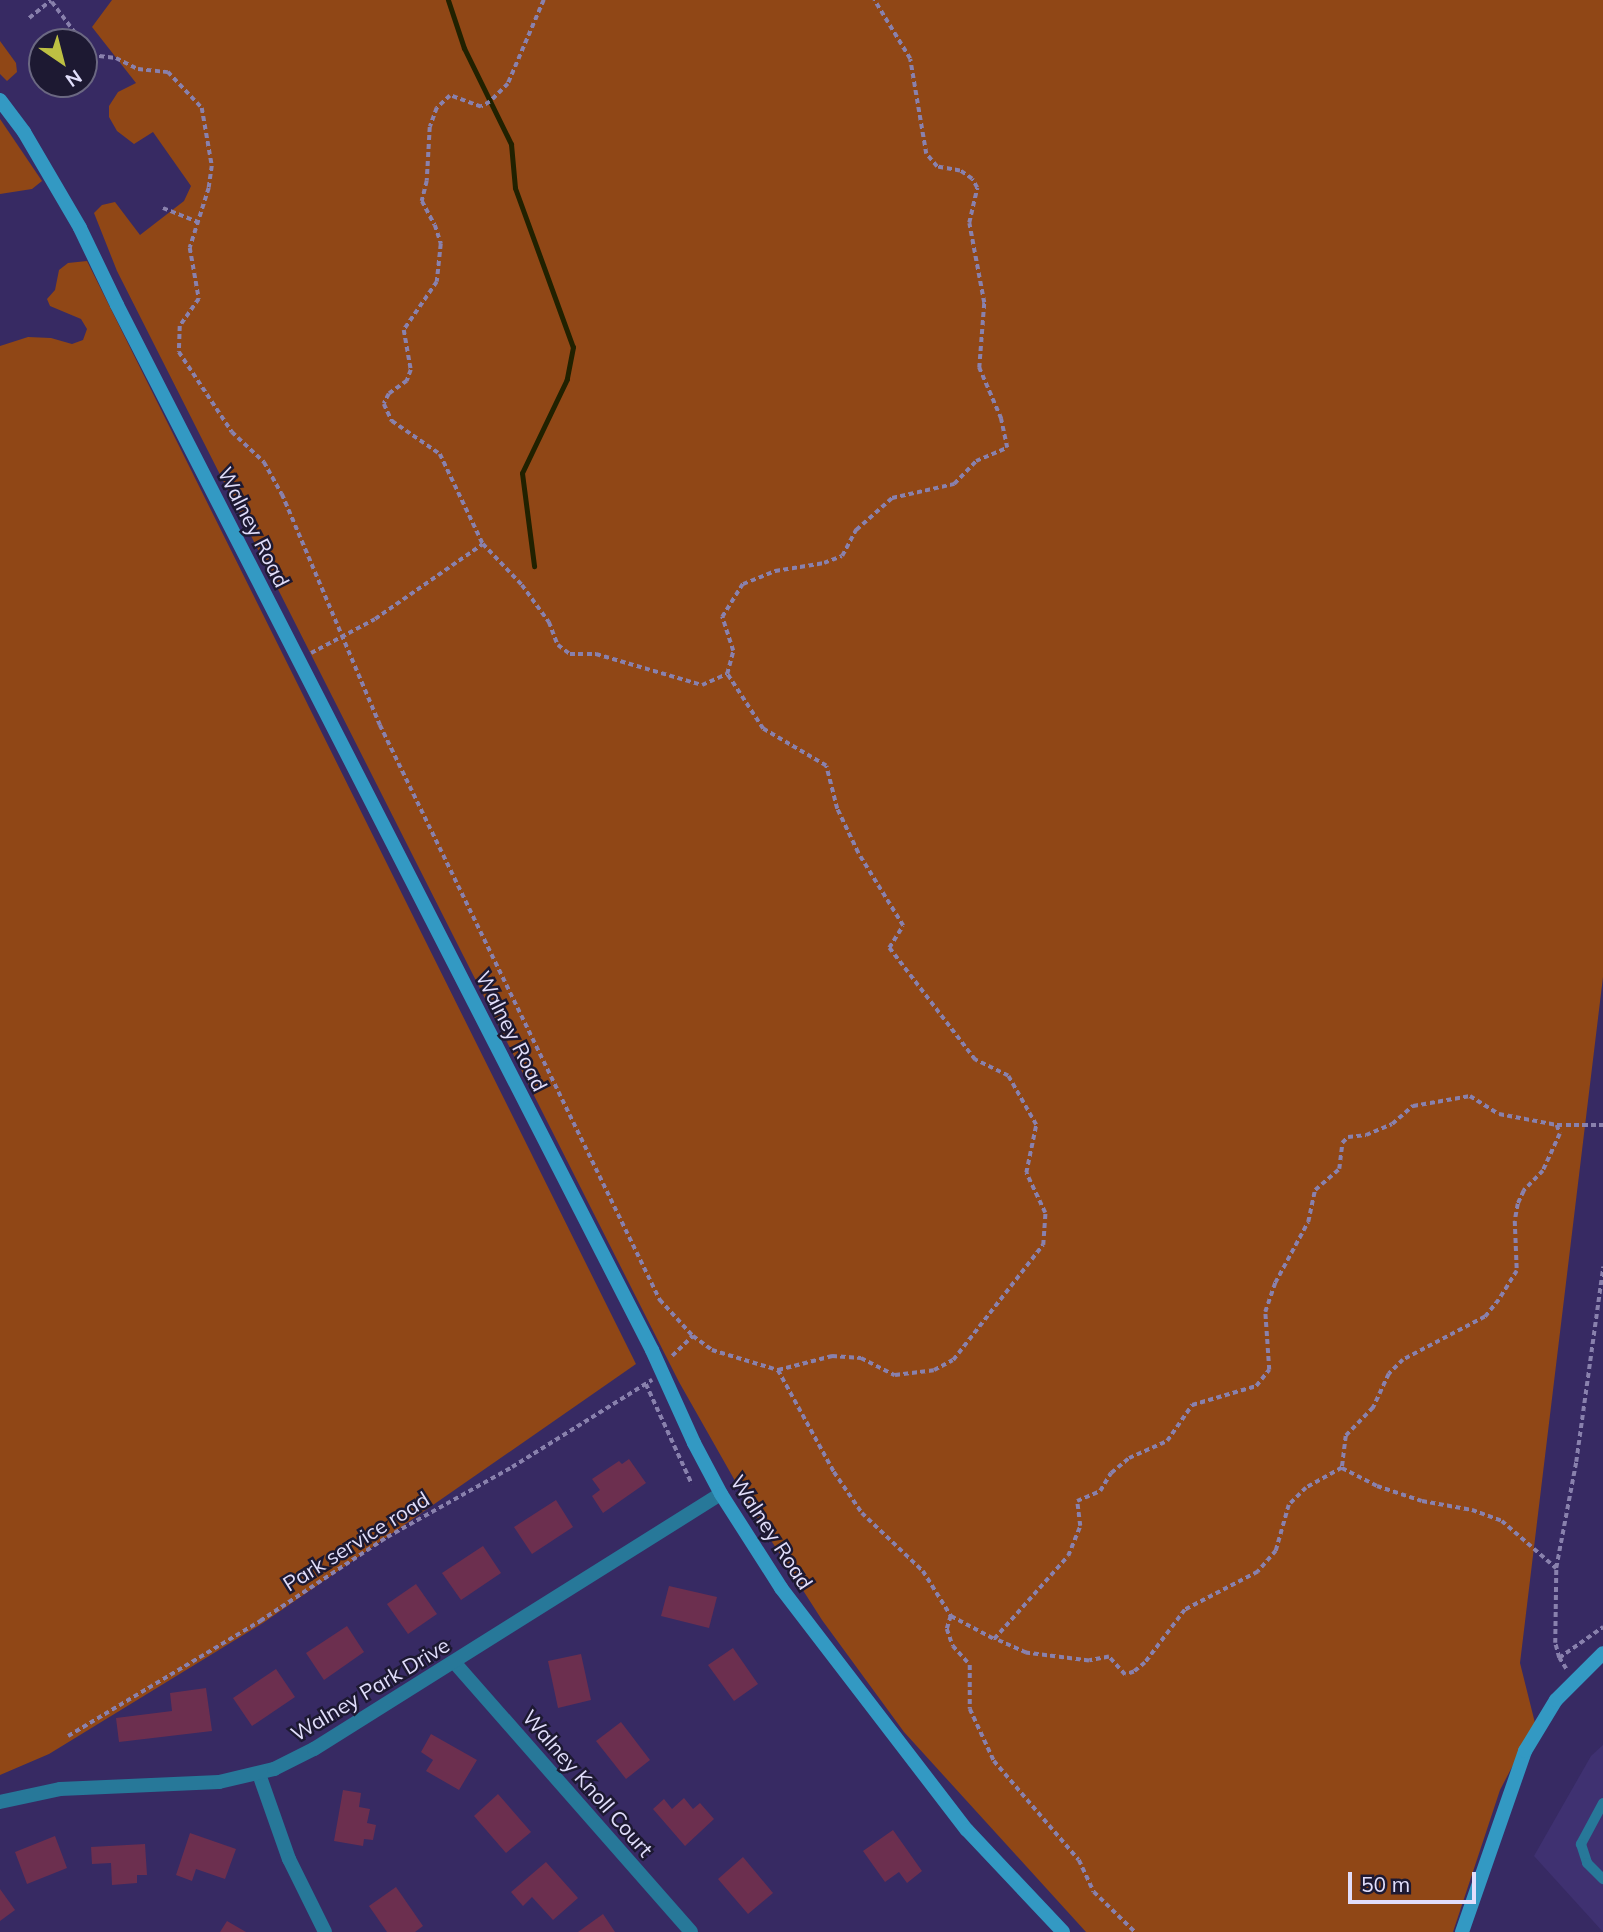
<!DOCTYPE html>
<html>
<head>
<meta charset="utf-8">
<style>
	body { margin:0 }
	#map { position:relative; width:1603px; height:1932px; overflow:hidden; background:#372a63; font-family:Mulish,sans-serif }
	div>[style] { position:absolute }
	.built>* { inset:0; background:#3f3171 }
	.forest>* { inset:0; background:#904716 }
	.stream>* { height:5px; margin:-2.5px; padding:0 2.5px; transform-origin:2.5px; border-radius:2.5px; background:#212100 }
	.building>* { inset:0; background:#6c2f4f }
	.path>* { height:3.5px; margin-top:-1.75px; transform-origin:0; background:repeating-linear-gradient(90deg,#8981ad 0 5px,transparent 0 8.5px) }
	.lane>* { height:10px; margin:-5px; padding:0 5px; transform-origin:5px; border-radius:5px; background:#277899 }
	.street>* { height:14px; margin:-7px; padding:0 7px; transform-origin:7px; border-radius:7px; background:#277899 }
	.secondary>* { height:14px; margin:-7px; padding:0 7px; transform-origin:7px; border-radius:7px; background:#3399c3 }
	span { translate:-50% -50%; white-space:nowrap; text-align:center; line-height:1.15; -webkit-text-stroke:5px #1d1932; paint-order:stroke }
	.street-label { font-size:21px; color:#e1defb }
	.north { position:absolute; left:28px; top:28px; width:70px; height:70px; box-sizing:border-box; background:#1d1932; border:2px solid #6b6882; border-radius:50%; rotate:145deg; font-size:19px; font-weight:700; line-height:28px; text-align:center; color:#e1defb }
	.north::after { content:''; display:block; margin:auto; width:24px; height:32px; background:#bdbf43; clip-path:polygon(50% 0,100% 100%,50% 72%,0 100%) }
	.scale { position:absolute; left:1348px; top:1872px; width:128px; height:32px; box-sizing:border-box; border:4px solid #e1defb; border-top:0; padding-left:9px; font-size:21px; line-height:24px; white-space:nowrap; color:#e1defb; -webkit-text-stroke:5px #1d1932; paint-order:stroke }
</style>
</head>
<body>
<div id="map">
	<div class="built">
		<div style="clip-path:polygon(1603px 1745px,1603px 1932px,1534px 1856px,1591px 1756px)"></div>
	</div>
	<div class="forest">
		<div style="clip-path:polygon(112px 0,1603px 0,1603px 977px,1520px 1663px,1535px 1723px,1500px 1790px,1453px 1932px,1086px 1932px,904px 1732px,822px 1620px,751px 1509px,679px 1382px,117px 271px,94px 213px,102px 205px,115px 202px,140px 235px,184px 201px,191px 186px,153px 132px,134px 144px,117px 131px,109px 117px,109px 106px,118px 92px,136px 83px,92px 27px)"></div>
		<div style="clip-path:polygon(0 41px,16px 63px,17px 72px,7px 81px,0 74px)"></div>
		<div style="clip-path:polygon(0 119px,42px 181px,32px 189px,0 194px)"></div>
		<div style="clip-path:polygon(87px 261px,636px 1364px,263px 1623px,49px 1754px,0 1775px,0 346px,28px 337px,51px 338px,72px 344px,83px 340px,87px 329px,81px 319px,50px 306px,47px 299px,55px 290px,59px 270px,68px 263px)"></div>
	</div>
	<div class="stream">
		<div style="left:448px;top:0;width:51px;rotate:71.6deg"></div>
		<div style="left:464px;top:48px;width:107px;rotate:63.9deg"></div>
		<div style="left:511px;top:144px;width:44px;rotate:84.8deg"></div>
		<div style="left:515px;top:188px;width:169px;rotate:70deg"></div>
		<div style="left:573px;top:347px;width:33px;rotate:101deg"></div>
		<div style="left:567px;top:379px;width:104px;rotate:115.6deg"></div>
		<div style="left:522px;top:473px;width:94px;rotate:82.6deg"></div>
	</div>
	<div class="building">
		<div style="clip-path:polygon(629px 1459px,646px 1483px,603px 1513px,592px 1496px,600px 1490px,592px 1479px,619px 1461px,622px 1464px)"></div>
		<div style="clip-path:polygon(556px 1500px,573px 1527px,532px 1554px,514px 1527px)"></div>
		<div style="clip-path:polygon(483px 1546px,501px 1573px,461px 1600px,442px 1573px)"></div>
		<div style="clip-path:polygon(416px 1584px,437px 1614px,408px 1634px,387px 1604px)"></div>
		<div style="clip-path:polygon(669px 1586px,717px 1597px,709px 1628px,661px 1616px)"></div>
		<div style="clip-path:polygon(347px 1626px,364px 1652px,324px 1680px,306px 1653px)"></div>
		<div style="clip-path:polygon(733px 1648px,758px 1684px,734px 1701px,708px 1665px)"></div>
		<div style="clip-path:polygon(581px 1654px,591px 1700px,558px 1708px,548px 1661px)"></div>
		<div style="clip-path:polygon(276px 1669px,295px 1697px,252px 1726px,233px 1698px)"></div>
		<div style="clip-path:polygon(206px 1688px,212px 1731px,119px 1742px,116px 1718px,172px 1711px,170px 1693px)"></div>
		<div style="clip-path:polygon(621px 1722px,650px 1760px,626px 1779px,596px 1741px)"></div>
		<div style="clip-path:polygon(431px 1734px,477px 1760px,459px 1790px,426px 1771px,433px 1760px,421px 1752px)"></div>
		<div style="clip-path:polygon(343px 1790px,361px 1793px,359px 1807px,370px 1809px,367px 1823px,376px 1825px,373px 1840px,364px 1839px,363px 1846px,334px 1841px)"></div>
		<div style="clip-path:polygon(498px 1794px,531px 1832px,506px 1853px,474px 1816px)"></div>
		<div style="clip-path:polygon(684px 1798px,693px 1809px,700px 1803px,714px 1819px,685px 1846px,653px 1809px,664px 1799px,672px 1809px)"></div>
		<div style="clip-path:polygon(893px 1830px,922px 1871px,907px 1883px,899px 1872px,885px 1882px,863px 1851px)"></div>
		<div style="clip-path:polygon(190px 1833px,236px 1849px,225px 1879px,196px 1869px,192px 1881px,176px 1875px)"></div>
		<div style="clip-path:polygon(55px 1836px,67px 1868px,27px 1884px,15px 1852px)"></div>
		<div style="clip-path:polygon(145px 1844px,147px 1875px,137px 1875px,137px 1883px,112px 1885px,111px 1863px,92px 1864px,91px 1847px)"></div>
		<div style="clip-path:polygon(743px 1857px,773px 1893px,748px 1914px,718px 1879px)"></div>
		<div style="clip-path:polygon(546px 1862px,578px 1898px,553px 1920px,532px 1897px,523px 1906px,511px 1892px)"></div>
		<div style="clip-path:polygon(396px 1887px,423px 1926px,415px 1932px,387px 1932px,369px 1906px)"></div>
		<div style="clip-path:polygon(0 1889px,15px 1910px,0 1921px)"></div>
		<div style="clip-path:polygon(603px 1914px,615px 1932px,578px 1932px)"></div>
		<div style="clip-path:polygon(227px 1921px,246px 1932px,220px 1932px)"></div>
	</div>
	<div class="path">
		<div style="left:544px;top:0;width:91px;rotate:113.2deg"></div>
		<div style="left:508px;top:84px;width:25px;rotate:135deg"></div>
		<div style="left:490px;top:102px;width:10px;rotate:151deg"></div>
		<div style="left:481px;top:107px;width:33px;rotate:-160deg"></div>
		<div style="left:450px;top:96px;width:18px;rotate:137deg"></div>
		<div style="left:437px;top:108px;width:20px;rotate:110deg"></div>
		<div style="left:430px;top:127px;width:54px;rotate:93.2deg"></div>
		<div style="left:427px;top:181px;width:21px;rotate:104deg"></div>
		<div style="left:422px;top:201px;width:27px;rotate:62deg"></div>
		<div style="left:435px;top:225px;width:20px;rotate:72deg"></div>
		<div style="left:441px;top:244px;width:38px;rotate:96deg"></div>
		<div style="left:437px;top:282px;width:58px;rotate:124.5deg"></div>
		<div style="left:404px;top:330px;width:41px;rotate:80.1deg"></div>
		<div style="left:411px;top:370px;width:12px;rotate:110deg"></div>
		<div style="left:407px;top:381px;width:22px;rotate:144deg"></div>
		<div style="left:389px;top:394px;width:11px;rotate:117deg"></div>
		<div style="left:384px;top:404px;width:19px;rotate:65deg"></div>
		<div style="left:392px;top:421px;width:58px;rotate:34.5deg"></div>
		<div style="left:440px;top:454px;width:100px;rotate:64.5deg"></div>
		<div style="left:483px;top:544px;width:57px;rotate:46.4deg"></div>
		<div style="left:522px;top:585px;width:46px;rotate:53.9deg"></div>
		<div style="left:549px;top:622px;width:25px;rotate:69deg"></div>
		<div style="left:558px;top:645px;width:15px;rotate:37deg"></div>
		<div style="left:570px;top:654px;width:26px"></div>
		<div style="left:596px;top:654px;width:110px;rotate:16.3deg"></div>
		<div style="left:702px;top:685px;width:27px;rotate:-24deg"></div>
		<div style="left:52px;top:2px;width:50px;rotate:53.1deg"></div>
		<div style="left:29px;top:18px;width:28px;rotate:-39deg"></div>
		<div style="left:84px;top:45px;width:12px;rotate:55deg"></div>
		<div style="left:91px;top:55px;width:25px;rotate:7deg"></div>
		<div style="left:116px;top:58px;width:25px;rotate:27deg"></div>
		<div style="left:138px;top:69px;width:30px;rotate:6deg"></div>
		<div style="left:168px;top:72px;width:50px;rotate:46.6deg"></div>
		<div style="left:202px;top:108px;width:59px;rotate:80.2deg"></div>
		<div style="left:212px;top:166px;width:22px;rotate:98deg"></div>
		<div style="left:209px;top:188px;width:63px;rotate:107.6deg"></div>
		<div style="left:190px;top:248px;width:52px;rotate:80deg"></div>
		<div style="left:199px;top:299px;width:33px;rotate:125deg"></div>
		<div style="left:180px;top:326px;width:26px;rotate:92deg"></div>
		<div style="left:179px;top:352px;width:96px;rotate:56.5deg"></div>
		<div style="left:232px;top:432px;width:44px;rotate:43.2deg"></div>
		<div style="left:264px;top:462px;width:37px;rotate:61deg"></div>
		<div style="left:282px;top:494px;width:251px;rotate:67deg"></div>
		<div style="left:380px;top:725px;width:640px;rotate:64.04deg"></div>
		<div style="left:660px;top:1300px;width:49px;rotate:47.5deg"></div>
		<div style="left:693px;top:1336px;width:24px;rotate:36deg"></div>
		<div style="left:712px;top:1350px;width:69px;rotate:16.9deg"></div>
		<div style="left:778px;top:1370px;width:116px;rotate:61.2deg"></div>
		<div style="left:834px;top:1472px;width:50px;rotate:55.7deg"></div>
		<div style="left:862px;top:1513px;width:84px;rotate:43.6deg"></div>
		<div style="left:923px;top:1571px;width:53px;rotate:58.1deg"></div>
		<div style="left:951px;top:1616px;width:49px;rotate:28.1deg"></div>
		<div style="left:163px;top:208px;width:38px;rotate:22deg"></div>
		<div style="left:311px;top:653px;width:72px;rotate:-28deg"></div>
		<div style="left:375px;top:619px;width:131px;rotate:-34.8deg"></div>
		<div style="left:1470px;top:1096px;width:34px;rotate:32deg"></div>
		<div style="left:1499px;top:1114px;width:59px;rotate:10.7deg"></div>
		<div style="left:1557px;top:1125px;width:9px;rotate:72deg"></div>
		<div style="left:1560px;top:1134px;width:41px;rotate:114.7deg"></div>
		<div style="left:1543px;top:1171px;width:28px;rotate:134deg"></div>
		<div style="left:1524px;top:1191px;width:14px;rotate:115deg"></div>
		<div style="left:1518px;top:1204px;width:17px;rotate:100deg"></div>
		<div style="left:1515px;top:1221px;width:50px;rotate:87.7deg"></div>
		<div style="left:1517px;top:1271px;width:34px;rotate:122deg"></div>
		<div style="left:1499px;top:1300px;width:22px;rotate:129deg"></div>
		<div style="left:1485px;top:1317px;width:93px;rotate:152.3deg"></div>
		<div style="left:1403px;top:1360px;width:20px;rotate:135deg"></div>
		<div style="left:1389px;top:1374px;width:38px;rotate:115deg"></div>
		<div style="left:1373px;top:1408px;width:39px;rotate:134deg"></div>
		<div style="left:1346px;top:1436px;width:32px;rotate:97deg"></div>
		<div style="left:1342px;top:1468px;width:41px;rotate:150.9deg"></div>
		<div style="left:1306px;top:1488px;width:24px;rotate:135deg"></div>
		<div style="left:1289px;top:1505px;width:48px;rotate:105.8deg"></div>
		<div style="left:1276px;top:1551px;width:28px;rotate:131deg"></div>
		<div style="left:1258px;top:1572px;width:82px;rotate:152.5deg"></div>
		<div style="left:1185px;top:1610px;width:66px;rotate:127deg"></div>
		<div style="left:1145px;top:1663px;width:14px;rotate:141deg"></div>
		<div style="left:1134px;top:1672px;width:9px;rotate:162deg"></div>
		<div style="left:1125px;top:1675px;width:24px;rotate:-132deg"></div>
		<div style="left:1109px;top:1657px;width:20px;rotate:169deg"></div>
		<div style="left:1089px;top:1661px;width:64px;rotate:-172.8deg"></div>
		<div style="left:1026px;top:1653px;width:35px;rotate:-156deg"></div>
		<div style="left:994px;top:1639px;width:111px;rotate:-48.3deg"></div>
		<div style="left:1068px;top:1556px;width:32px;rotate:-68deg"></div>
		<div style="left:1080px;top:1526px;width:25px;rotate:-97deg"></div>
		<div style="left:1077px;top:1501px;width:25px;rotate:-23deg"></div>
		<div style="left:1100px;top:1491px;width:21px;rotate:-59deg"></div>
		<div style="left:1111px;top:1473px;width:23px;rotate:-40deg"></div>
		<div style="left:1129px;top:1458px;width:42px;rotate:-24.1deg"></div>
		<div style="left:1167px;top:1441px;width:44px;rotate:-55.2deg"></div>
		<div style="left:1192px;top:1405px;width:67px;rotate:-16.5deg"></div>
		<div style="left:1256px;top:1386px;width:21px;rotate:-51deg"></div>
		<div style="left:1269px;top:1370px;width:58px;rotate:-93.9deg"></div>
		<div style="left:1265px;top:1312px;width:31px;rotate:-71deg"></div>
		<div style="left:1275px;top:1283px;width:69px;rotate:-61.6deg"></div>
		<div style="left:1308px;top:1222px;width:33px;rotate:-78deg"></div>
		<div style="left:1315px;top:1190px;width:32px;rotate:-41deg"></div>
		<div style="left:1339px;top:1169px;width:26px;rotate:-83deg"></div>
		<div style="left:1342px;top:1143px;width:8px;rotate:-45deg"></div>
		<div style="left:1348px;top:1137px;width:18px;rotate:-6deg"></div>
		<div style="left:1366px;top:1135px;width:28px;rotate:-23deg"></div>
		<div style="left:1392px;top:1124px;width:28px;rotate:-41deg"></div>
		<div style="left:1413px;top:1106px;width:58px;rotate:-10deg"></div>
		<div style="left:1557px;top:1125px;width:46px"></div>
		<div style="left:672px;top:1356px;width:29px;rotate:-44deg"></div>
		<div style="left:778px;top:1370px;width:56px;rotate:-14.5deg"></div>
		<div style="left:832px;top:1356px;width:29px;rotate:4deg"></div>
		<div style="left:861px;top:1358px;width:38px;rotate:27deg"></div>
		<div style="left:895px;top:1375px;width:39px;rotate:-7deg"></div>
		<div style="left:934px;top:1370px;width:21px;rotate:-28deg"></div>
		<div style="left:953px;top:1360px;width:146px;rotate:-52deg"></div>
		<div style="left:1043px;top:1245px;width:32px;rotate:-86deg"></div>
		<div style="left:1045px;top:1213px;width:44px;rotate:-115.4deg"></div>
		<div style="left:1026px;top:1173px;width:49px;rotate:-78.2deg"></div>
		<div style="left:1036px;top:1125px;width:56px;rotate:-119.7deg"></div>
		<div style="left:1008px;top:1076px;width:37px;rotate:-154deg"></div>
		<div style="left:975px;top:1060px;width:141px;rotate:-127.5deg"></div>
		<div style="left:889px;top:948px;width:26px;rotate:-58deg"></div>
		<div style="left:903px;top:926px;width:86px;rotate:-121.7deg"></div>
		<div style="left:858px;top:853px;width:49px;rotate:-115.5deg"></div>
		<div style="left:837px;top:809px;width:44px;rotate:-104.3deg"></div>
		<div style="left:826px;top:766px;width:73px;rotate:-149.6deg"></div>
		<div style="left:763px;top:729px;width:66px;rotate:-123.2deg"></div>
		<div style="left:727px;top:674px;width:24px;rotate:-75deg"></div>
		<div style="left:733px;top:651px;width:36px;rotate:-108deg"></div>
		<div style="left:722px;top:617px;width:39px;rotate:-58deg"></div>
		<div style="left:743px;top:584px;width:35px;rotate:-22deg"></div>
		<div style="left:775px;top:571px;width:50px;rotate:-9.3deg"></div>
		<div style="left:824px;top:563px;width:19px;rotate:-21deg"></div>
		<div style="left:842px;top:556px;width:30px;rotate:-62deg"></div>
		<div style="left:856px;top:530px;width:48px;rotate:-41.6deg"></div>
		<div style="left:892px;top:498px;width:64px;rotate:-12.7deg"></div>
		<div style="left:954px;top:484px;width:32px;rotate:-46deg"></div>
		<div style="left:976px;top:461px;width:34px;rotate:-23deg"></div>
		<div style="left:1007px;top:448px;width:30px;rotate:-102deg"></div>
		<div style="left:1001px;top:419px;width:56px;rotate:-113.3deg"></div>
		<div style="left:979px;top:368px;width:65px;rotate:-85.6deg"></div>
		<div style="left:984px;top:303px;width:81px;rotate:-100.6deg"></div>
		<div style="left:969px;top:223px;width:36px;rotate:-77deg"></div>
		<div style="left:977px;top:188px;width:10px;rotate:-119deg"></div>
		<div style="left:972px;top:179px;width:14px;rotate:-146deg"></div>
		<div style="left:960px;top:171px;width:23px;rotate:-170deg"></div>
		<div style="left:937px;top:167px;width:17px;rotate:-130deg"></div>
		<div style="left:926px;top:154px;width:96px;rotate:-99.6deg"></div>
		<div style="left:910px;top:59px;width:69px;rotate:-121.4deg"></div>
		<div style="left:646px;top:1384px;width:110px;rotate:65.3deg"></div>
		<div style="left:1342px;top:1468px;width:39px;rotate:27deg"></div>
		<div style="left:1377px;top:1486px;width:47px;rotate:18.4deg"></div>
		<div style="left:1422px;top:1501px;width:51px;rotate:10.2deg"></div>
		<div style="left:1472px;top:1510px;width:32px;rotate:20deg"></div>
		<div style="left:1502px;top:1521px;width:72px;rotate:41deg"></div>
		<div style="left:951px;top:1616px;width:14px;rotate:107deg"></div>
		<div style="left:947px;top:1629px;width:18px;rotate:71deg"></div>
		<div style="left:953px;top:1646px;width:25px;rotate:48deg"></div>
		<div style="left:970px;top:1665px;width:44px;rotate:90deg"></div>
		<div style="left:970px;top:1709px;width:57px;rotate:65.2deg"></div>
		<div style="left:994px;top:1761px;width:130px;rotate:49.4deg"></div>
		<div style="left:1079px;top:1860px;width:35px;rotate:65deg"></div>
		<div style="left:1094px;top:1892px;width:57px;rotate:44.3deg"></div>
		<div style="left:1559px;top:1658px;width:54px;rotate:-35.2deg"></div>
		<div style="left:1566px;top:1669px;width:13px;rotate:-122deg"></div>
		<div style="left:1559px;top:1658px;width:16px;rotate:-105deg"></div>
		<div style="left:1555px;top:1643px;width:75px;rotate:-89.2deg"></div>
		<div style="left:1556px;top:1568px;width:108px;rotate:-79.3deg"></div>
		<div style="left:1576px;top:1462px;width:197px;rotate:-82.1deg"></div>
		<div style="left:68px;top:1736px;width:224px;rotate:-30.9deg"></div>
		<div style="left:260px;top:1621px;width:152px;rotate:-33.5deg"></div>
		<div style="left:387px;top:1537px;width:143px;rotate:-29.2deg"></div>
		<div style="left:512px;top:1467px;width:165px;rotate:-31.9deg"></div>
	</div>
	<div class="lane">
		<div style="left:1603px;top:1803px;width:47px;rotate:118.2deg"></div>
		<div style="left:1581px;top:1844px;width:20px;rotate:72deg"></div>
		<div style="left:1587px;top:1863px;width:23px;rotate:45deg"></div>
	</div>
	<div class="street">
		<div style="left:454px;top:1662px;width:359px;rotate:48.7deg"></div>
		<div style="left:259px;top:1774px;width:90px;rotate:70.6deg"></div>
		<div style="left:289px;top:1859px;width:81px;rotate:63.7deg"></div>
		<div style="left:0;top:1802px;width:61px;rotate:-12.2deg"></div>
		<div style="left:60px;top:1789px;width:159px;rotate:-2.5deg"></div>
		<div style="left:219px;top:1782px;width:57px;rotate:-13.3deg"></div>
		<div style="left:274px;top:1769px;width:45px;rotate:-26.6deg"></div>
		<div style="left:314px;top:1749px;width:480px;rotate:-32.1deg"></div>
	</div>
	<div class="secondary">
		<div style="left:0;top:100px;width:40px;rotate:53deg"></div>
		<div style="left:24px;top:132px;width:111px;rotate:59.7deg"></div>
		<div style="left:80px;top:228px;width:85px;rotate:64.3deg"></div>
		<div style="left:117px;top:305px;width:1174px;rotate:62.89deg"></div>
		<div style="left:652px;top:1350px;width:102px;rotate:65.7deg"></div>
		<div style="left:694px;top:1443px;width:58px;rotate:62.1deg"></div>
		<div style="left:721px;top:1494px;width:112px;rotate:57.4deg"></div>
		<div style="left:781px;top:1588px;width:305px;rotate:52.5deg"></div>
		<div style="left:967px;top:1830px;width:140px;rotate:46.7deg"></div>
		<div style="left:1462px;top:1932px;width:192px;rotate:-70.8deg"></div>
		<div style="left:1525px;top:1751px;width:60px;rotate:-58.7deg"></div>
		<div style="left:1556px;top:1700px;width:66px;rotate:-45deg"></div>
	</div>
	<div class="street-label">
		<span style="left:254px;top:527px;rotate:63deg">Walney Road</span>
		<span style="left:512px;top:1031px;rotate:63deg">Walney Road</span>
		<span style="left:772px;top:1532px;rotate:57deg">Walney Road</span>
		<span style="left:356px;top:1541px;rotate:-32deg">Park service road</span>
		<span style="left:370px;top:1689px;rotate:-31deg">Walney Park Drive</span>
		<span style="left:588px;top:1783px;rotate:49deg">Walney Knoll Court</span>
	</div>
	<div class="north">N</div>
	<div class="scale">50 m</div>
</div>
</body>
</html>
